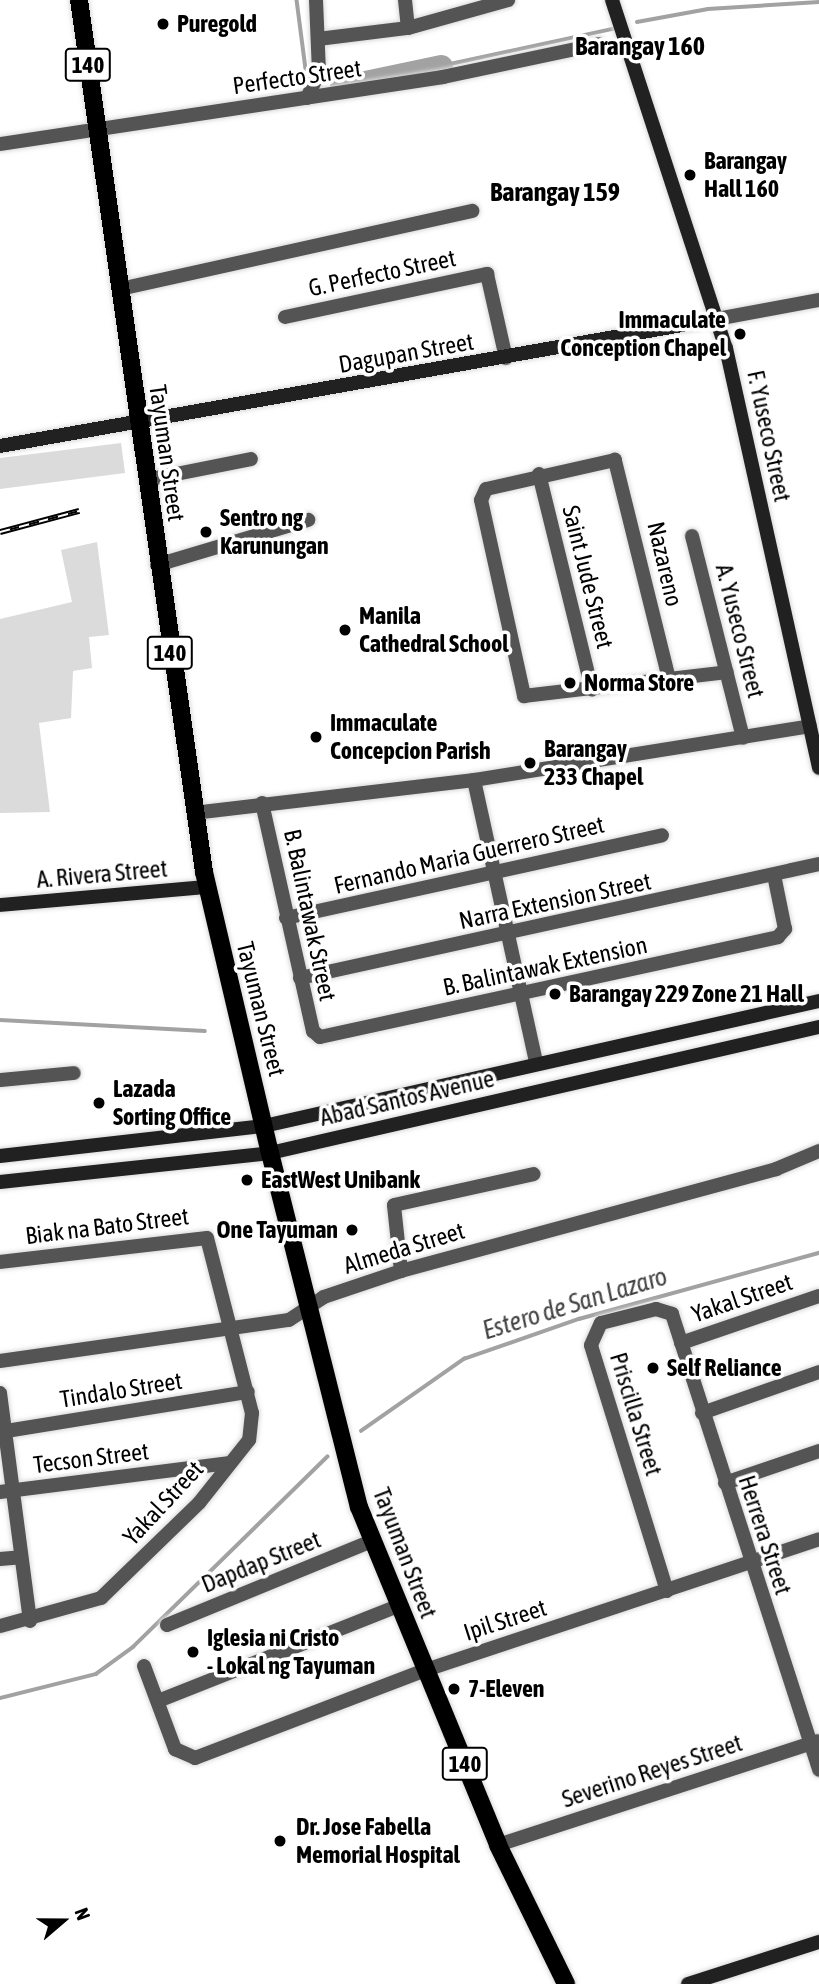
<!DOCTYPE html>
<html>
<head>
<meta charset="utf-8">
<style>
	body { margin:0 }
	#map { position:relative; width:819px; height:1984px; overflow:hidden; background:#fff; font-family:"Asap Condensed",sans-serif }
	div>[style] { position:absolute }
	.green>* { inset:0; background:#dbdbdb }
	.stream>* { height:3.5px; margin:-1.75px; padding:0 1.75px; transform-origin:1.75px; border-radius:1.75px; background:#a2a2a2 }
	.river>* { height:23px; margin:-11.5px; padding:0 11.5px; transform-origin:11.5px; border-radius:11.5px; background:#a2a2a2 }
	.roads { filter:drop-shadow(0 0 2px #dbdbdb) drop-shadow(0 0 2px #dbdbdb) }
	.street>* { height:14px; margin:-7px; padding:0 7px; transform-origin:7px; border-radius:7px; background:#545454 }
	.secondary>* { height:14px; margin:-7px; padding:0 7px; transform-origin:7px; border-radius:7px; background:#212121 }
	.primary>* { height:18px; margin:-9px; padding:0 9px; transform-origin:9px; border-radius:9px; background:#000 }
	.rail>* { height:6px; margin-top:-3px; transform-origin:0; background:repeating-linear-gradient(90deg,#fff 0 10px,#000 0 20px); box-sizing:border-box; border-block:2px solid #000 }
	.dots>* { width:19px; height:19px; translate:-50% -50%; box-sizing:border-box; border:4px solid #fff; border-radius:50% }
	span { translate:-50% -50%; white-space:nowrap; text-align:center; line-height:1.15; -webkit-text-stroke:7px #fff; paint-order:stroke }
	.shield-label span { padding:2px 5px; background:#fff; border:2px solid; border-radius:5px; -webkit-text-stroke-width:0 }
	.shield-label { font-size:23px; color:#000; font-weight:700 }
	.poi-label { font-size:24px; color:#000; font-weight:700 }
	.left { translate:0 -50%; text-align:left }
	.right { translate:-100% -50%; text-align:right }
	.street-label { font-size:24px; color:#000 }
	.neighbourhood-label { font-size:26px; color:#000; font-weight:700 }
	.water-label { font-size:26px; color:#434343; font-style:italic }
	.north { position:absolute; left:28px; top:1886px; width:70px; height:70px; -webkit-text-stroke:5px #fff; paint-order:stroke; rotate:70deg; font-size:19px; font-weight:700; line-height:28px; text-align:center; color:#000 }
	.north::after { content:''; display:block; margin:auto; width:24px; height:32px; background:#000; clip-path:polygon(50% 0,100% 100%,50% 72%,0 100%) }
</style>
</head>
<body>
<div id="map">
	<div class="green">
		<div style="clip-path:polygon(121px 443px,125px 473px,0 489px,0 458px)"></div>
		<div style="clip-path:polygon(97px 542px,109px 635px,89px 637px,92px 668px,73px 671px,71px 718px,39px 723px,50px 812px,0 813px,0 619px,72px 602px,61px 550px)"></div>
	</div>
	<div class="stream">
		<div style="left:297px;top:0;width:86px;rotate:82.6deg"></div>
		<div style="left:637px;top:22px;width:72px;rotate:-10.4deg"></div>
		<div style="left:708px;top:9px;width:111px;rotate:-3.6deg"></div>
		<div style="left:441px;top:66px;width:180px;rotate:-12.2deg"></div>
		<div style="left:0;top:1020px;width:205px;rotate:3.1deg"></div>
		<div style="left:361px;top:1431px;width:126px;rotate:-35deg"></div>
		<div style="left:464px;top:1359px;width:122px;rotate:-19.2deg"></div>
		<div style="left:579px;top:1319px;width:249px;rotate:-15.4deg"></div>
		<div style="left:0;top:1698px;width:99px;rotate:-14deg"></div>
		<div style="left:96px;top:1674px;width:46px;rotate:-36.1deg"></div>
		<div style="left:133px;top:1647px;width:272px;rotate:-44.4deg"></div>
	</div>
	<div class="river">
		<div style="left:341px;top:87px;width:102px;rotate:-11.9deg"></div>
	</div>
	<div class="roads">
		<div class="street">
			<div style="left:405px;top:0;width:28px;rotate:84deg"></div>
			<div style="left:318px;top:39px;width:91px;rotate:-7deg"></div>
			<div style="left:408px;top:28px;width:104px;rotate:-15.6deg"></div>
			<div style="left:307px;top:98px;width:29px;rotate:-65deg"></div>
			<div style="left:319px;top:72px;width:72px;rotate:-92.4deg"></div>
			<div style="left:0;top:144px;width:448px;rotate:-8.6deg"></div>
			<div style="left:443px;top:77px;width:159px;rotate:-11.9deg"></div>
			<div style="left:120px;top:289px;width:361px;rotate:-12.5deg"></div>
			<div style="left:285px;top:317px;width:207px;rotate:-12deg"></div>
			<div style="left:487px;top:274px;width:86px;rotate:77.3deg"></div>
			<div style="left:716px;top:319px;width:105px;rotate:-10.5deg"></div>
			<div style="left:539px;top:474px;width:222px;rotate:76.2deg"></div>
			<div style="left:146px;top:480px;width:107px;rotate:-11.3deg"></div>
			<div style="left:692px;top:536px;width:208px;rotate:75.8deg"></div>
			<div style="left:157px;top:565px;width:158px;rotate:-16.6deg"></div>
			<div style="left:669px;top:679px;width:226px;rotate:-103.9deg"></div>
			<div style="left:615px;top:460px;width:132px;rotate:167.3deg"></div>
			<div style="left:486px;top:489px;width:12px;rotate:114deg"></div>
			<div style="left:481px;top:500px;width:201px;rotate:77.6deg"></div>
			<div style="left:524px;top:696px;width:204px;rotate:-6.7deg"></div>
			<div style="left:474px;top:780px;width:289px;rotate:77.6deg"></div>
			<div style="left:262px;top:803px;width:234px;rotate:77.4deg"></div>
			<div style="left:313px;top:1031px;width:9px;rotate:41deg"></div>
			<div style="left:320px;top:1037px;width:469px;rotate:-12.3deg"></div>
			<div style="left:778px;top:937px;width:11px;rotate:-49deg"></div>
			<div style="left:785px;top:929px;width:55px;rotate:-101.5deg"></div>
			<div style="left:194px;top:813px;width:282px;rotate:-6.7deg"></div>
			<div style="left:474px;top:780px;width:340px;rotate:-9.1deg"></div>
			<div style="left:286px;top:918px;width:385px;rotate:-12.4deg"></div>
			<div style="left:300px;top:978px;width:531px;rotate:-12.39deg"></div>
			<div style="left:0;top:1080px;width:74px;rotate:-5.4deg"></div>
			<div style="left:0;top:1262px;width:208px;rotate:-6.6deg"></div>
			<div style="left:207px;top:1238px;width:181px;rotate:75.6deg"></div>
			<div style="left:252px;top:1413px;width:27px;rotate:96deg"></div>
			<div style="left:249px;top:1440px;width:80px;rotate:128.4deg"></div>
			<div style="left:199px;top:1503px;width:136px;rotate:135.9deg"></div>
			<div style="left:101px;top:1598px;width:105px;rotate:164.5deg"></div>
			<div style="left:401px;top:1271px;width:66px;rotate:-96.1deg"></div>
			<div style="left:394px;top:1205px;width:143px;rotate:-12.5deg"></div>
			<div style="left:681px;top:1343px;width:146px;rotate:-18.8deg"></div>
			<div style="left:0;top:1361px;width:292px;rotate:-8.1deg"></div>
			<div style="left:289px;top:1320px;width:42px;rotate:-33.3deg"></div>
			<div style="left:324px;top:1297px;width:81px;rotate:-18.7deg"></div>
			<div style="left:401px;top:1271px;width:389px;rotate:-15.2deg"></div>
			<div style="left:776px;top:1169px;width:47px;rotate:-22.7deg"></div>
			<div style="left:0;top:1393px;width:230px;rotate:82.5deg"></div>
			<div style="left:702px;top:1413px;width:124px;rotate:-19.3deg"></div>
			<div style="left:0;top:1432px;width:251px;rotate:-9.2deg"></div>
			<div style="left:725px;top:1483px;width:99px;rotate:-18.8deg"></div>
			<div style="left:0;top:1492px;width:232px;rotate:-7.2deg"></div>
			<div style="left:0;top:1559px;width:21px;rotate:-5deg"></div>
			<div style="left:667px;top:1591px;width:257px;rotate:-107.2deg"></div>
			<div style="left:591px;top:1345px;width:24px;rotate:-66deg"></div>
			<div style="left:601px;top:1323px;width:57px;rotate:-14.3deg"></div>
			<div style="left:656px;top:1309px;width:17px;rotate:17deg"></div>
			<div style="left:672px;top:1314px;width:479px;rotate:72.1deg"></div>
			<div style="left:167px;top:1625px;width:222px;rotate:-22.3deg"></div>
			<div style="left:144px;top:1666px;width:89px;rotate:69.5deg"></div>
			<div style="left:175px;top:1749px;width:22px;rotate:24deg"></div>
			<div style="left:195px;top:1758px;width:247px;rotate:-20.9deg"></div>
			<div style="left:426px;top:1670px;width:414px;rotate:-18.4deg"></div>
			<div style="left:158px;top:1701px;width:258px;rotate:-21.6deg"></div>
			<div style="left:498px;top:1845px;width:336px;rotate:-18deg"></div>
		</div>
		<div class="secondary">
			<div style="left:612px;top:0;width:366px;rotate:71.9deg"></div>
			<div style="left:726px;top:348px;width:430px;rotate:77.5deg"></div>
			<div style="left:0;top:446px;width:727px;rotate:-10.06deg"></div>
			<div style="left:0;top:905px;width:208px;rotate:-5deg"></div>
			<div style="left:0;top:1156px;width:266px;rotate:-6.5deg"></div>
			<div style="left:264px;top:1126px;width:569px;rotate:-12.69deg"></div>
			<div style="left:0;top:1182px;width:272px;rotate:-6.1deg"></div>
			<div style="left:270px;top:1153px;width:563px;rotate:-12.93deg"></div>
			<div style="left:688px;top:1984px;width:138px;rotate:-17.8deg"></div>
		</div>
		<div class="primary">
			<div style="left:79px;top:0;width:881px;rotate:81.84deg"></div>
			<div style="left:204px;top:872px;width:289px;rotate:76.8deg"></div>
			<div style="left:270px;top:1153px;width:365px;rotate:75.9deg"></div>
			<div style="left:359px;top:1507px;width:365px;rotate:67.6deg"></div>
			<div style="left:498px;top:1845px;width:155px;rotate:63.9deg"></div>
		</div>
	</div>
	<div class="rail">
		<div style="left:0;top:532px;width:82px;rotate:-14.9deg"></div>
	</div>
	<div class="dots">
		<div style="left:163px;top:24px;background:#000"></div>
		<div style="left:690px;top:175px;background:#000"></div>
		<div style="left:740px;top:334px;background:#000"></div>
		<div style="left:206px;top:532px;background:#000"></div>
		<div style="left:345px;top:630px;background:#000"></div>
		<div style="left:570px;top:683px;background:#000"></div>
		<div style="left:316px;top:737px;background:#000"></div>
		<div style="left:530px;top:763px;background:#000"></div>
		<div style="left:555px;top:994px;background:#000"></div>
		<div style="left:99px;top:1103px;background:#000"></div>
		<div style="left:247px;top:1180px;background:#000"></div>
		<div style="left:352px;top:1230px;background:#000"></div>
		<div style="left:653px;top:1368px;background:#000"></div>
		<div style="left:193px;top:1652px;background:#000"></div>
		<div style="left:454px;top:1689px;background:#000"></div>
		<div style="left:280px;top:1841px;background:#000"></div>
	</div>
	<div class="shield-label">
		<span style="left:88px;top:65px">140</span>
		<span style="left:170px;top:653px">140</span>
		<span style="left:465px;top:1764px">140</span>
	</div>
	<div class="poi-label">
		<span class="left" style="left:177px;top:24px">Puregold</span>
		<span class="left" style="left:704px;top:175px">Barangay<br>Hall 160</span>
		<span class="right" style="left:726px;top:334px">Immaculate<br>Conception Chapel</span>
		<span class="left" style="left:220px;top:532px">Sentro ng<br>Karunungan</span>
		<span class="left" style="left:359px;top:630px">Manila<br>Cathedral School</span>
		<span class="left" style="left:584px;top:683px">Norma Store</span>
		<span class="left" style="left:330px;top:737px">Immaculate<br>Concepcion Parish</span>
		<span class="left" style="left:544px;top:763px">Barangay<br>233 Chapel</span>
		<span class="left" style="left:569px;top:994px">Barangay 229 Zone 21 Hall</span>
		<span class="left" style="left:113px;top:1103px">Lazada<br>Sorting Office</span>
		<span class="left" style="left:261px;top:1180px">EastWest Unibank</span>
		<span class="right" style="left:338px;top:1230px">One Tayuman</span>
		<span class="left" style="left:667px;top:1368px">Self Reliance</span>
		<span class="left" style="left:207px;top:1652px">Iglesia ni Cristo<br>- Lokal ng Tayuman</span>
		<span class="left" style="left:468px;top:1689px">7-Eleven</span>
		<span class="left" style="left:296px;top:1841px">Dr. Jose Fabella<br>Memorial Hospital</span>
	</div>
	<div class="street-label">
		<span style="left:297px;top:77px;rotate:-8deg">Perfecto Street</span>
		<span style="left:382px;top:273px;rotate:-12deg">G. Perfecto Street</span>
		<span style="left:406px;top:353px;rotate:-10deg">Dagupan Street</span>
		<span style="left:769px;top:436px;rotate:78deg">F. Yuseco Street</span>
		<span style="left:167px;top:453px;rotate:82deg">Tayuman Street</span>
		<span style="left:665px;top:564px;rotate:77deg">Nazareno</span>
		<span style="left:588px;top:577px;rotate:76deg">Saint Jude Street</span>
		<span style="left:740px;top:631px;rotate:76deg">A. Yuseco Street</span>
		<span style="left:469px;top:855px;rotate:-13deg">Fernando Maria Guerrero Street</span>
		<span style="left:102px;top:874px;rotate:-5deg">A. Rivera Street</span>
		<span style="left:555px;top:901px;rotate:-12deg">Narra Extension Street</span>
		<span style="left:310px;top:915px;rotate:78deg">B. Balintawak Street</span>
		<span style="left:545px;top:966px;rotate:-12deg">B. Balintawak Extension</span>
		<span style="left:261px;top:1009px;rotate:76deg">Tayuman Street</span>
		<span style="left:407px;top:1098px;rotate:-13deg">Abad Santos Avenue</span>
		<span style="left:107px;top:1226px;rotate:-7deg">Biak na Bato Street</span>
		<span style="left:404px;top:1248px;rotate:-17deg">Almeda Street</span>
		<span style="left:742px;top:1298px;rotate:-19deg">Yakal Street</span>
		<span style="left:121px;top:1390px;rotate:-9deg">Tindalo Street</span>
		<span style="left:636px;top:1414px;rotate:73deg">Priscilla Street</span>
		<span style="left:91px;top:1458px;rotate:-7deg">Tecson Street</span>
		<span style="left:163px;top:1503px;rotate:-47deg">Yakal Street</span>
		<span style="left:765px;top:1535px;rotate:72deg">Herrera Street</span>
		<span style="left:405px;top:1553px;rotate:69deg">Tayuman Street</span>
		<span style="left:261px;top:1562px;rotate:-22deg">Dapdap Street</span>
		<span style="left:505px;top:1620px;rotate:-18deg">Ipil Street</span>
		<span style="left:652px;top:1771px;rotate:-18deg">Severino Reyes Street</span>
	</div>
	<div class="neighbourhood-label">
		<span style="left:640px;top:47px">Barangay 160</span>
		<span style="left:555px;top:193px">Barangay 159</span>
	</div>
	<div class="water-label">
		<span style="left:575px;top:1304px;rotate:-17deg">Estero de San Lazaro</span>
	</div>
	<div class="north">N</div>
</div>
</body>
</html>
